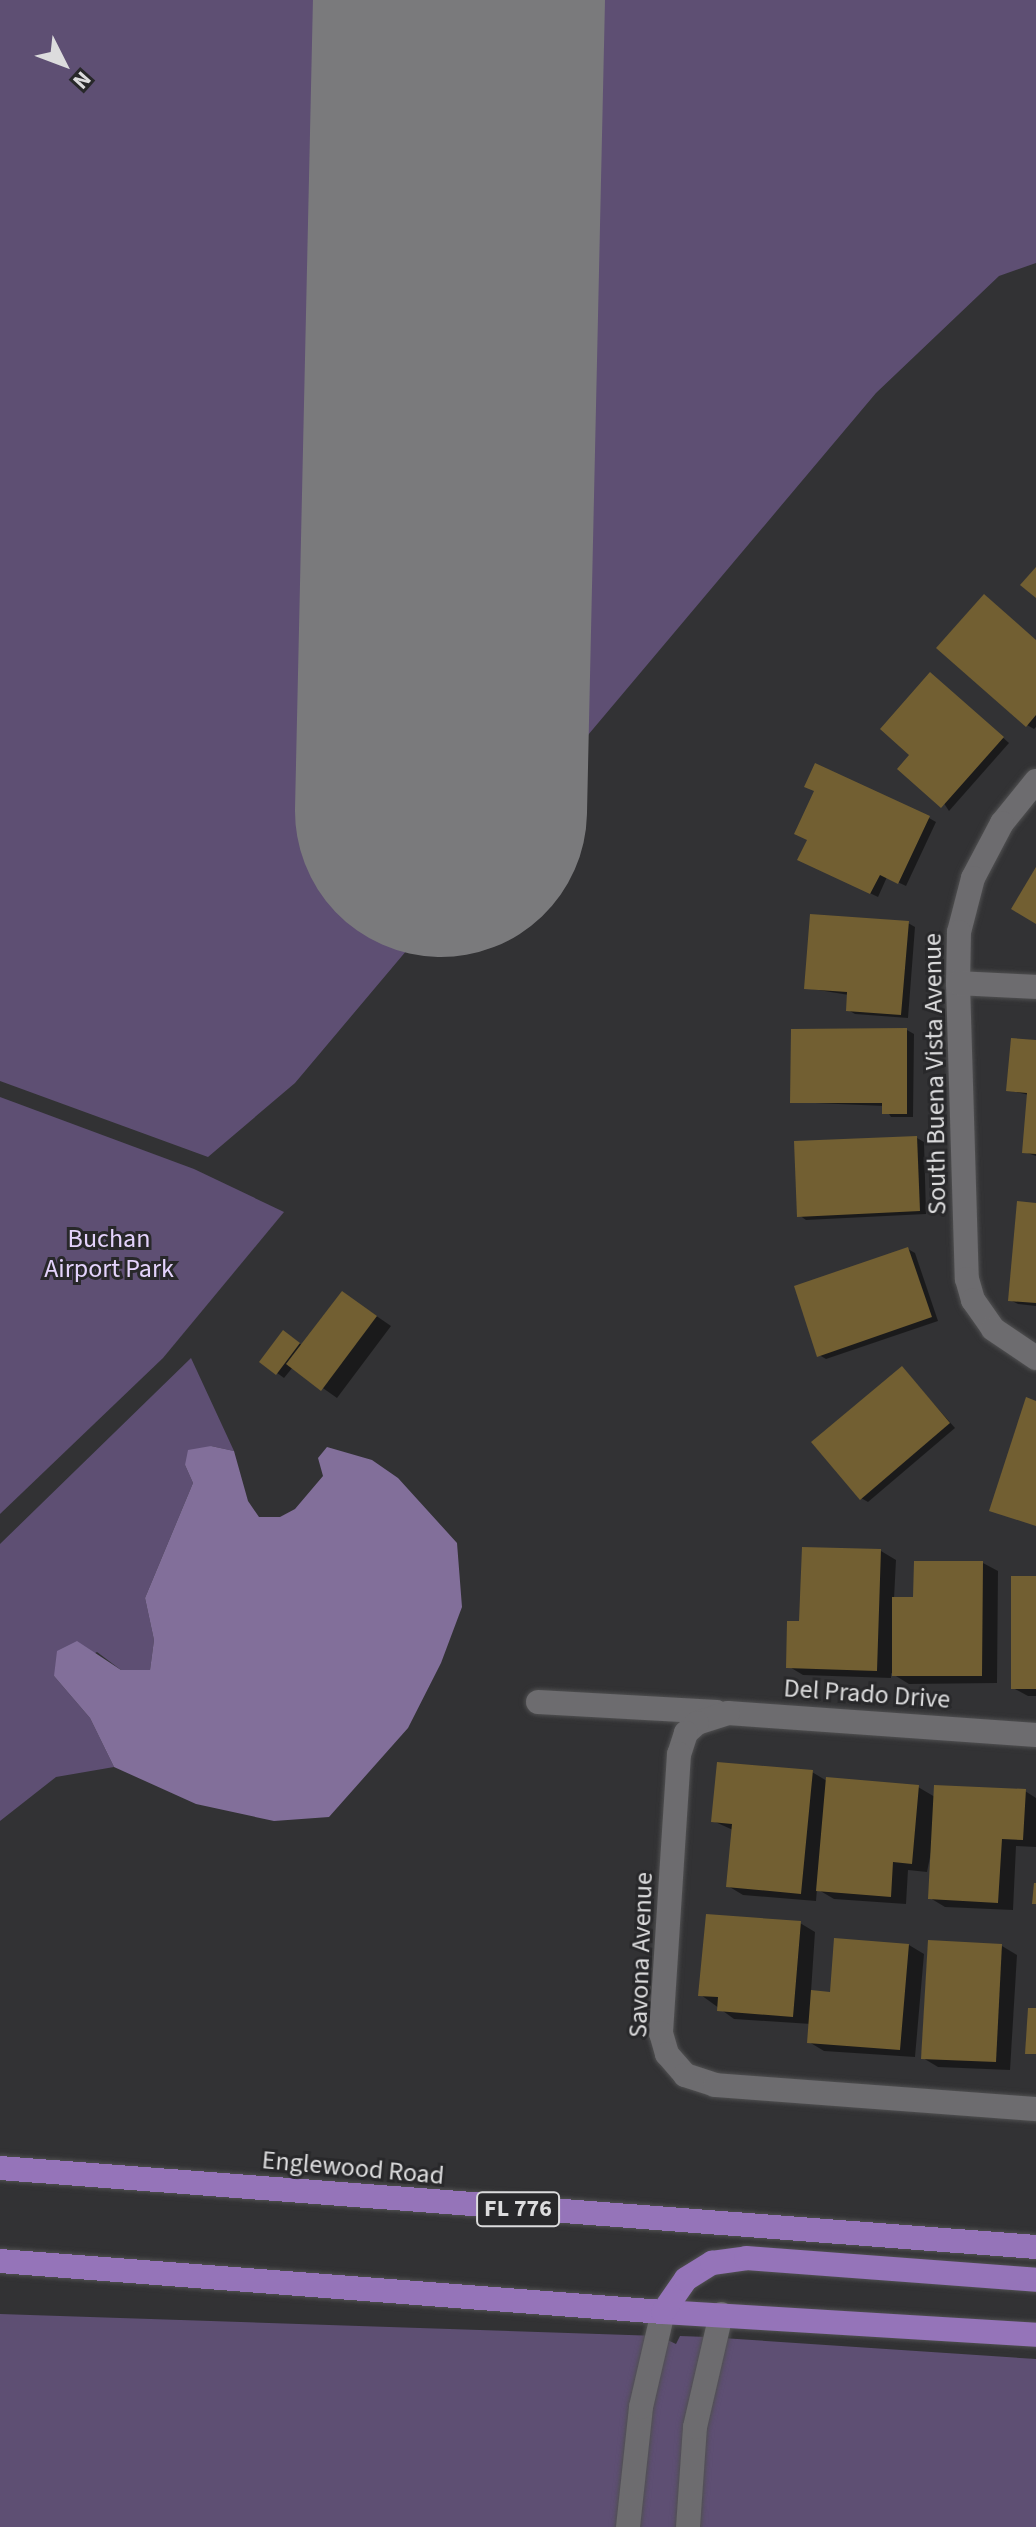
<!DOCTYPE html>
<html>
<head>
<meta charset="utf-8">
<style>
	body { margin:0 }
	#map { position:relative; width:1036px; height:2527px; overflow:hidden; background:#323234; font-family:"Source Sans 3",sans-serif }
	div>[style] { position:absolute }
	.green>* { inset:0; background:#5e4f73 }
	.water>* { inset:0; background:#826f9a }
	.shadow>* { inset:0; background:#0007 }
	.runway>* { height:292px; margin:-146px; padding:0 146px; transform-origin:146px; border-radius:146px; background:#7a7a7c }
	.building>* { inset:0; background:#725f32 }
	.roads { filter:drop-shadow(0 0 2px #505051) drop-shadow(0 0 2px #505051) }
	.street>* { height:24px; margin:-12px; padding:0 12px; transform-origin:12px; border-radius:12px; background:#6d6c6f }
	.primary>* { height:24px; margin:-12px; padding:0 12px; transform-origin:12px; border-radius:12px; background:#9574b9 }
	span { translate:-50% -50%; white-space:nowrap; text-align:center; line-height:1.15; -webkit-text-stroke:6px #28282a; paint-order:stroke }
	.shield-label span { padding:2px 6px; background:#28282a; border:2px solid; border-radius:6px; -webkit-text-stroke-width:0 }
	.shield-label { font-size:24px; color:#dcdcdd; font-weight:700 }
	.street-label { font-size:26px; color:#dcdcdd }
	.park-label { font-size:26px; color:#e4d3fc }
	.north { position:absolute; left:24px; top:24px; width:80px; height:80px; -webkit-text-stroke:6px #28282a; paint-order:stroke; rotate:132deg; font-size:22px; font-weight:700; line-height:32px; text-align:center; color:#dcdcdd }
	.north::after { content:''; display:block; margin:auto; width:28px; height:36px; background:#dcdcdd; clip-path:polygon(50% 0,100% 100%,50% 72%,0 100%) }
</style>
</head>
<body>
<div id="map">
	<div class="green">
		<div style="clip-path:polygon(0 0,1036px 0,1036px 263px,999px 276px,876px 393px,295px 1083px,208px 1157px,0 1081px)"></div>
		<div style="clip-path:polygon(0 1097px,194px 1169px,284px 1212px,163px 1358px,0 1514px)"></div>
		<div style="clip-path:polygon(191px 1358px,234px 1451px,211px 1446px,185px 1465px,193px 1483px,145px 1598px,154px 1640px,150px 1670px,121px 1670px,97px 1652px,54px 1676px,90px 1718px,114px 1767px,56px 1777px,0 1821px,0 1544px)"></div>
		<div style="clip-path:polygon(0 2314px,659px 2336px,676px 2344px,680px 2336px,707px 2337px,1036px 2359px,1036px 2527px,0 2527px)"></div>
	</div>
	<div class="water">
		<div style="clip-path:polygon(211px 1446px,234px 1451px,248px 1501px,259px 1517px,280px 1517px,295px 1509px,323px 1476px,318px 1458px,327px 1447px,372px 1460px,398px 1478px,457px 1543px,462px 1607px,441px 1663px,408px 1728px,329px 1817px,274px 1821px,196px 1804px,114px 1767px,90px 1718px,54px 1676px,57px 1651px,77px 1641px,121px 1670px,150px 1670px,154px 1640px,145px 1598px,193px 1483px,185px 1465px,188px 1450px)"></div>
	</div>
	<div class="shadow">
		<div style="clip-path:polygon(1036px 640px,1036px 727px,1034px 729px,1027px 725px)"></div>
		<div style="clip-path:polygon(937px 679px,1009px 743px,949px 811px,912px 755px)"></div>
		<div style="clip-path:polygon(929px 818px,936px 822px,906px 886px,887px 877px,878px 897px,807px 863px)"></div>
		<div style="clip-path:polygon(908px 923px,915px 927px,908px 1018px,855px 1014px,848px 1010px,849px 995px,806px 988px)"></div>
		<div style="clip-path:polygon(907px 1030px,914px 1034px,913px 1117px,891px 1117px,884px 1106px,792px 1102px)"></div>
		<div style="clip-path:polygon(1036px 1042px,1036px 1156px,1024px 1152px,1029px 1095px,1008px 1090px)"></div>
		<div style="clip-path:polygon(917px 1138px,924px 1142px,926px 1214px,806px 1220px,799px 1215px)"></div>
		<div style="clip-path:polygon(1036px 1205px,1036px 1306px,1018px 1304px,1010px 1300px)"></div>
		<div style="clip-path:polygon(908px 1249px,915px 1253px,938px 1321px,826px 1359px,819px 1355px)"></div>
		<div style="clip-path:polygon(343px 1293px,391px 1326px,337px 1398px,293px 1367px,284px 1378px,262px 1362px,291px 1337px,303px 1346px)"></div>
		<div style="clip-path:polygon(902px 1368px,955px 1428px,868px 1502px,861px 1498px)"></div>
		<div style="clip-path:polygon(881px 1551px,896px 1560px,894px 1599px,915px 1600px,983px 1563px,998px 1571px,997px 1683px,909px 1684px,891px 1673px,891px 1678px,803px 1675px,788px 1666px,801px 1623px)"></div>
		<div style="clip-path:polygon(1036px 1578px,1036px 1696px,1028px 1696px,1013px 1688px)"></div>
		<div style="clip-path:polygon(812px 1772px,827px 1781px,918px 1787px,935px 1797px,1025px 1791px,1036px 1798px,1036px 1847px,1016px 1846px,1013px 1910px,945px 1907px,930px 1898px,932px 1847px,927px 1872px,908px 1870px,906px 1904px,834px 1899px,817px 1889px,816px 1901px,743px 1895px,728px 1886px,733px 1830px,713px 1821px)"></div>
		<div style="clip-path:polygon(800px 1923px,815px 1932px,811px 1992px,832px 1994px,909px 1945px,924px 1954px,915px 2057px,824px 2051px,809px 2042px,811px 2024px,734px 2019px,701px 1995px)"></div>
		<div style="clip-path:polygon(1002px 1946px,1017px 1955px,1010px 2070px,938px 2067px,923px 2058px)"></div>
	</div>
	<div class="runway">
		<div style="left:441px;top:811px;width:811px;rotate:-88.73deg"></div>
	</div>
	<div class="building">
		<div style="clip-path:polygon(1036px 567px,1036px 598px,1020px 585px)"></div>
		<div style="clip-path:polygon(984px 594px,1036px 640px,1036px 715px,1026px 727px,936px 648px)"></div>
		<div style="clip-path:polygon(930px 672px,1004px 737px,941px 808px,897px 769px,909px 755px,880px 729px)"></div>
		<div style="clip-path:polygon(815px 763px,930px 816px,898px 884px,880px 875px,870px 894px,797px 860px,807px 840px,794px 834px,814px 791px,804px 787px)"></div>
		<div style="clip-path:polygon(1036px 867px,1036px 924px,1011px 909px)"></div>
		<div style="clip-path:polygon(810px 914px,909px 921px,901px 1015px,846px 1011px,847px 992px,804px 989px)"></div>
		<div style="clip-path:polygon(907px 1028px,907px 1114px,882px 1114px,882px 1103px,790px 1103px,791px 1029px)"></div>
		<div style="clip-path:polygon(1011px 1038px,1036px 1040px,1036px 1154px,1022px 1153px,1027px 1093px,1006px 1091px)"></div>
		<div style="clip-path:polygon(917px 1136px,920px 1211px,797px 1217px,794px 1141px)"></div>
		<div style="clip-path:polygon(1017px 1201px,1036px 1203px,1036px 1303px,1008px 1301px)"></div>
		<div style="clip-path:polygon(908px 1247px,932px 1317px,817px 1357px,794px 1286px)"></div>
		<div style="clip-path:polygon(342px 1291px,377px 1316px,321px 1391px,286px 1364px)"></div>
		<div style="clip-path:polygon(283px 1330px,300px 1343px,276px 1375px,259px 1362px)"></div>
		<div style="clip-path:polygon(902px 1366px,950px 1423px,860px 1500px,811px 1442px)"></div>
		<div style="clip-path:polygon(1026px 1397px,1036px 1401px,1036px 1526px,989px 1511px)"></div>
		<div style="clip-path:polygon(802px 1547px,881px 1549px,877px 1671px,786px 1668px,787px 1621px,799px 1621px)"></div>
		<div style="clip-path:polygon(914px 1561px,983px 1561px,982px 1676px,892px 1676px,892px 1597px,913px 1597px)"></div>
		<div style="clip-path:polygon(1011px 1576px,1036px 1576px,1036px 1689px,1011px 1689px)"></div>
		<div style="clip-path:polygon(717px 1762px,813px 1770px,801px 1894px,726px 1887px,732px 1824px,711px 1822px)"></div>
		<div style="clip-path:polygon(826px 1777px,919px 1785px,912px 1864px,893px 1862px,891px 1897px,816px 1891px)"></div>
		<div style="clip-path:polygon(934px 1785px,1026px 1789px,1023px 1840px,1002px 1839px,998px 1903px,928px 1899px)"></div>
		<div style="clip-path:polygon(1034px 1883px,1036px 1883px,1036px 1904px,1032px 1904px)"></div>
		<div style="clip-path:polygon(706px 1914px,801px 1921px,793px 2017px,717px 2011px,718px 1997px,698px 1996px)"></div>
		<div style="clip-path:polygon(834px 1938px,909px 1944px,900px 2050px,807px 2043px,811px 1990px,830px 1992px)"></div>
		<div style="clip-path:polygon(928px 1940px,1002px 1944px,996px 2062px,921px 2059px)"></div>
		<div style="clip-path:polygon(1028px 2008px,1036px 2008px,1036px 2054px,1025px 2054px)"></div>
	</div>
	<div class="roads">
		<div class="street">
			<div style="left:1036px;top:781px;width:54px;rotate:129deg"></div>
			<div style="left:1002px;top:823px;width:62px;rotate:117.8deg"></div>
			<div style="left:973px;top:878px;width:56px;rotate:104.5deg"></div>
			<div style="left:959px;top:932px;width:51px;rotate:91.1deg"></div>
			<div style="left:958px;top:983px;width:296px;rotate:88.3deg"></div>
			<div style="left:967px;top:1279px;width:22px;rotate:74deg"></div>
			<div style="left:973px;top:1300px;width:35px;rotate:55deg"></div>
			<div style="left:993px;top:1329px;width:52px;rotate:34deg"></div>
			<div style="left:958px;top:983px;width:78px;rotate:2.9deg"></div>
			<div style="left:538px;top:1702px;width:179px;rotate:3.2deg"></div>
			<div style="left:1036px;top:1735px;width:309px;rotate:-175.9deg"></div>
			<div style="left:728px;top:1713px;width:33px;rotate:162deg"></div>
			<div style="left:697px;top:1723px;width:15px;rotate:138deg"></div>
			<div style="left:686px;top:1733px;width:22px;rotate:108deg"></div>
			<div style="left:679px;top:1754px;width:280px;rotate:93.7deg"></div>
			<div style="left:661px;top:2033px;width:22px;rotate:74deg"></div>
			<div style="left:667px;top:2054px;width:28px;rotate:49deg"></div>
			<div style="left:685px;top:2075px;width:32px;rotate:18deg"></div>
			<div style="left:715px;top:2085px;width:322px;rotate:4.3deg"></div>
			<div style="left:628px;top:2527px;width:121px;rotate:-83.8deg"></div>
			<div style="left:641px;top:2407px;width:98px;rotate:-77deg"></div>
			<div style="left:688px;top:2527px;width:100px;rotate:-86deg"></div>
			<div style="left:695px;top:2427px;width:116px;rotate:-77deg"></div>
		</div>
		<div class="primary">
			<div style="left:0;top:2168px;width:1039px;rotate:4.36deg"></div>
			<div style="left:0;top:2261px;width:665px;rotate:4.4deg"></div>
			<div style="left:663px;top:2312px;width:374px;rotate:3.5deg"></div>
			<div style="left:663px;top:2312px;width:40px;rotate:-55.1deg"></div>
			<div style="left:686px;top:2279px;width:31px;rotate:-32deg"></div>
			<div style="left:712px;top:2263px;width:34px;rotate:-8deg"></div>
			<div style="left:746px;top:2258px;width:291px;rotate:4.3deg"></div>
		</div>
	</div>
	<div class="shield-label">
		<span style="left:518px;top:2209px">FL 776</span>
	</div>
	<div class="street-label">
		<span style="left:935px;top:1074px;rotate:-91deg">South Buena Vista Avenue</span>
		<span style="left:867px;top:1694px;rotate:4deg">Del Prado Drive</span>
		<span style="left:641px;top:1955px;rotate:-88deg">Savona Avenue</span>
		<span style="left:353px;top:2168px;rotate:5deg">Englewood Road</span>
	</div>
	<div class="park-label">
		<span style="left:109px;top:1254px">Buchan<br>Airport Park</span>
	</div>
	<div class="north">N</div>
</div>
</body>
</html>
